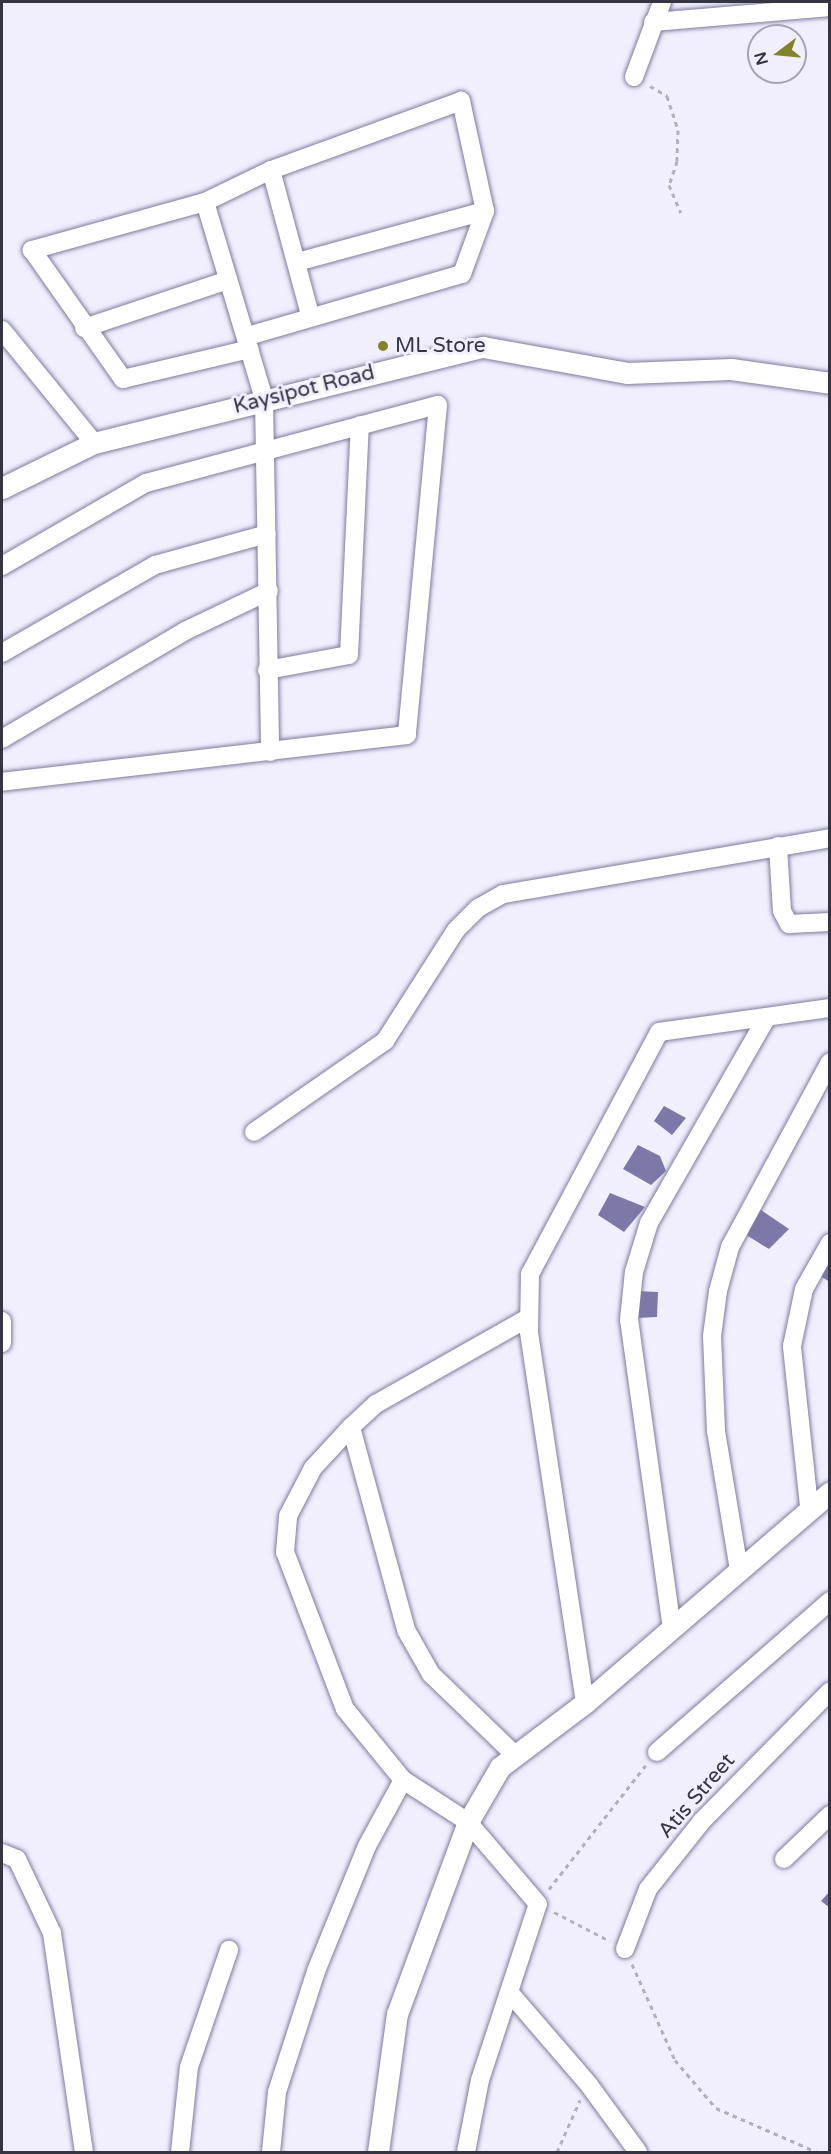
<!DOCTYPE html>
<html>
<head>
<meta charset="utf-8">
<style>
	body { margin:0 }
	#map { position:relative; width:831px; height:2154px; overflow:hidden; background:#f1effe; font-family:"Varela Round",sans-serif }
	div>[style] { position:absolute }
	.building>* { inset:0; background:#7e78a8 }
	.path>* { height:3px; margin-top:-1.5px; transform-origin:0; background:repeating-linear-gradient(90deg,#b1afbe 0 4.5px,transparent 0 9px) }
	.roads { filter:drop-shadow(0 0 2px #7e7b9b) drop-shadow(0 0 2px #7e7b9b) }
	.minor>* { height:18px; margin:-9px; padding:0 9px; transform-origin:9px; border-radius:9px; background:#fff }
	.tertiary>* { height:21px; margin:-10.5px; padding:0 10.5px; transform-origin:10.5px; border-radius:10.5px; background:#fff }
	.dots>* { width:16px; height:16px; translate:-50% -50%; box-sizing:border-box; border:3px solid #f1effe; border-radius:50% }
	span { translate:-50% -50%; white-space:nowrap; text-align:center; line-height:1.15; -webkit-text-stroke:6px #f1effe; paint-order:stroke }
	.poi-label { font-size:21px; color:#353442 }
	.left { translate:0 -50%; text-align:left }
	.street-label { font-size:21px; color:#353442 }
	.frame { position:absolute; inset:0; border:3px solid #353442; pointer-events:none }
	.north { position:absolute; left:747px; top:24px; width:60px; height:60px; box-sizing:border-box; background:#f1effe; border:2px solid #a6a4b3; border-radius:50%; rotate:254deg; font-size:16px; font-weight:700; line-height:24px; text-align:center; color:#353442 }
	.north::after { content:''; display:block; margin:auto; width:21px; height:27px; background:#81822b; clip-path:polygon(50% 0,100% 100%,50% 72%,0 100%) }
</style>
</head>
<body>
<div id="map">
	<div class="building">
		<div style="clip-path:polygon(664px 1106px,686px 1118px,672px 1135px,654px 1121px)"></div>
		<div style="clip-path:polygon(638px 1145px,660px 1156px,666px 1171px,651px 1185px,623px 1169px)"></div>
		<div style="clip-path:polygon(610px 1193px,645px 1207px,624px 1232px,598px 1215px)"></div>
		<div style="clip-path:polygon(758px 1208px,789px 1229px,769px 1249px,743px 1233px)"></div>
		<div style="clip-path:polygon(830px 1260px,830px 1282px,820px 1276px)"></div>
		<div style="clip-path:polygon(636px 1291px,658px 1292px,657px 1317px,637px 1318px)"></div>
		<div style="clip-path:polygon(830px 1891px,830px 1908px,821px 1901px)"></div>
	</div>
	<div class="path">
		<div style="left:650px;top:86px;width:20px;rotate:30deg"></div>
		<div style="left:667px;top:96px;width:36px;rotate:72deg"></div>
		<div style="left:678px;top:130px;width:31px;rotate:92deg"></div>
		<div style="left:677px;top:161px;width:25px;rotate:108deg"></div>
		<div style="left:669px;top:185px;width:30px;rotate:67deg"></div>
		<div style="left:549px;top:1889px;width:157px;rotate:-52deg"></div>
		<div style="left:554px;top:1912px;width:63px;rotate:27.4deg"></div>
		<div style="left:632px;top:1964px;width:105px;rotate:65.9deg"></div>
		<div style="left:675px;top:2060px;width:63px;rotate:49.5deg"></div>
		<div style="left:716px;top:2108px;width:110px;rotate:23.5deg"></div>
		<div style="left:557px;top:2152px;width:57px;rotate:-66.1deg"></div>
	</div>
	<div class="roads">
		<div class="minor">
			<div style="left:653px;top:22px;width:178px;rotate:-4.8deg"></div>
			<div style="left:634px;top:77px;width:80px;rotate:-69.5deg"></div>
			<div style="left:271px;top:170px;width:150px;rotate:74.9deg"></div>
			<div style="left:205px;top:202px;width:206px;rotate:73.3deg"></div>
			<div style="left:264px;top:399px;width:353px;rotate:89deg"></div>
			<div style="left:297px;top:262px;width:195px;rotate:-15.2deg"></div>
			<div style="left:84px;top:328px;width:152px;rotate:-18.4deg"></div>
			<div style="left:2px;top:330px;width:146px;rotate:50.8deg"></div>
			<div style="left:248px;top:336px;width:223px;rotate:-16.2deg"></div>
			<div style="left:462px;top:274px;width:67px;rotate:-69.9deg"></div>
			<div style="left:485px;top:211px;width:113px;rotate:-102.3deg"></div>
			<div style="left:461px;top:101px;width:202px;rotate:160deg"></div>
			<div style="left:271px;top:170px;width:73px;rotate:154.1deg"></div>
			<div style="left:205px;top:202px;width:180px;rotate:164.5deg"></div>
			<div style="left:32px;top:250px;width:158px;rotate:54.8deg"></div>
			<div style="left:123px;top:379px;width:130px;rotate:-13.3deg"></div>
			<div style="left:2px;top:566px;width:166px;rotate:-30deg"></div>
			<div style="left:146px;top:483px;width:302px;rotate:-15deg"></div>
			<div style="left:438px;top:405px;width:331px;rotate:95.4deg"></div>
			<div style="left:407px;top:735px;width:408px;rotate:173.4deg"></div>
			<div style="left:2px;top:653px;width:177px;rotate:-29.9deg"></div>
			<div style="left:155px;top:565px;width:116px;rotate:-15.5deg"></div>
			<div style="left:267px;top:670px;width:83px;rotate:-10.4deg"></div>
			<div style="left:349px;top:655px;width:230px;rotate:-87.3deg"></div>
			<div style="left:2px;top:739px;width:212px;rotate:-30.5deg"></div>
			<div style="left:185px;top:631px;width:93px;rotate:-25.5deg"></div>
			<div style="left:778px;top:846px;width:65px;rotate:86.5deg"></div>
			<div style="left:782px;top:911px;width:15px;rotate:62deg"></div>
			<div style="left:789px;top:924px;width:41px;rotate:-2.8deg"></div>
			<div style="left:254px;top:1132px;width:160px;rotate:-34.8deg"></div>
			<div style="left:385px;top:1041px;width:132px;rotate:-57.4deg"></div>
			<div style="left:456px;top:930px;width:31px;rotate:-45deg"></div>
			<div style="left:478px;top:908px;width:29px;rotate:-29deg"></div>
			<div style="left:503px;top:894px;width:332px;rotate:-9.7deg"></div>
			<div style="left:2px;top:1321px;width:22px;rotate:90deg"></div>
			<div style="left:351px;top:1427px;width:210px;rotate:74.8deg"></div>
			<div style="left:406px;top:1630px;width:51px;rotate:60.4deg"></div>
			<div style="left:431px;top:1674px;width:117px;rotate:44deg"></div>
			<div style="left:809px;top:1506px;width:161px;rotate:-96.1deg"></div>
			<div style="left:792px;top:1346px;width:58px;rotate:-78.1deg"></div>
			<div style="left:804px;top:1289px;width:53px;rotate:-60.5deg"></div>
			<div style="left:739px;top:1570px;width:141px;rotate:-99.4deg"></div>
			<div style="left:716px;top:1431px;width:95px;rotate:-92.4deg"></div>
			<div style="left:712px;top:1336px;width:45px;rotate:-82.4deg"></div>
			<div style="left:718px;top:1291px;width:46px;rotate:-74.7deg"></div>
			<div style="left:730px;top:1247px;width:210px;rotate:-61.6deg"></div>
			<div style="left:672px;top:1629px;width:312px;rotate:-97.9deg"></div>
			<div style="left:629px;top:1320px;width:48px;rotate:-84.1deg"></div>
			<div style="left:634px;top:1272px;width:51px;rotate:-73deg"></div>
			<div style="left:649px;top:1223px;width:235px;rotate:-60.2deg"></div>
			<div style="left:585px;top:1703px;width:376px;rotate:-98.6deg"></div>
			<div style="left:529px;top:1331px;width:57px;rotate:-89deg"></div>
			<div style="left:530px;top:1274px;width:274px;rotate:-61.9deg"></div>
			<div style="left:659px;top:1032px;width:173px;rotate:-8deg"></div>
			<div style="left:657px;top:1752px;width:230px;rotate:-41.1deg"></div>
			<div style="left:2px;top:1853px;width:16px;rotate:22deg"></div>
			<div style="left:17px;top:1859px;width:82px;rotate:64.7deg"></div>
			<div style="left:52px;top:1933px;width:221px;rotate:81.7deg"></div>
			<div style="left:784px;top:1859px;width:64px;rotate:-43.7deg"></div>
			<div style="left:625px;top:1949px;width:64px;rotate:-69deg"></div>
			<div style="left:648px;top:1889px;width:87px;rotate:-51.5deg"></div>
			<div style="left:702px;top:1821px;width:182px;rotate:-45.4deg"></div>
			<div style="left:510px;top:1993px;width:121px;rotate:49.3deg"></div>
			<div style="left:589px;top:2085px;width:83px;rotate:53.8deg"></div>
			<div style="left:180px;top:2152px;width:85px;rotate:-84deg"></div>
			<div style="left:189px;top:2067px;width:124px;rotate:-71.1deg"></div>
			<div style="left:271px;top:2152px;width:60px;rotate:-84.3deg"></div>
			<div style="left:277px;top:2092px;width:127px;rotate:-72.1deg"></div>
			<div style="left:316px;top:1971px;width:135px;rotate:-67.8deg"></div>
			<div style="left:367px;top:1846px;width:75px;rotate:-61.4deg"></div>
			<div style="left:466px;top:2152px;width:73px;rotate:-79deg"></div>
			<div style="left:480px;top:2080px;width:185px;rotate:-71.8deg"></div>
			<div style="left:538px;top:1904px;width:108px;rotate:-130.5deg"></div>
			<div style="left:468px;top:1822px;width:77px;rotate:-147.1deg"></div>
			<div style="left:403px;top:1780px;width:92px;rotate:-129.2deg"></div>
			<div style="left:345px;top:1709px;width:168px;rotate:-110.9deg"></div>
			<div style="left:285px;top:1552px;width:36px;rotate:-85deg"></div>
			<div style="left:288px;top:1516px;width:54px;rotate:-62.5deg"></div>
			<div style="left:313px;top:1468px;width:56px;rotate:-47.2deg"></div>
			<div style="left:351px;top:1427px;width:34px;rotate:-43deg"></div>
			<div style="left:376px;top:1404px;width:175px;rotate:-29.5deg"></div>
		</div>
		<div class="tertiary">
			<div style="left:2px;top:488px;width:102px;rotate:-26.1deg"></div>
			<div style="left:94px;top:443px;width:401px;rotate:-13.9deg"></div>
			<div style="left:483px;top:347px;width:146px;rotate:10.2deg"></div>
			<div style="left:627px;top:373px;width:104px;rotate:-2.2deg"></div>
			<div style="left:731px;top:369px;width:100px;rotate:8deg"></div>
			<div style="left:378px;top:2152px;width:139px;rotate:-82.2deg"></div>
			<div style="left:397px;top:2014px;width:205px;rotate:-69.7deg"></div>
			<div style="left:468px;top:1822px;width:64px;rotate:-59.8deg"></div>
			<div style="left:500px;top:1767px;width:106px;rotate:-37deg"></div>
			<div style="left:585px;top:1703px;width:323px;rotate:-40.7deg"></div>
		</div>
	</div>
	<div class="dots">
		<div style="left:383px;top:346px;background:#81822b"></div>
	</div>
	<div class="poi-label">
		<span class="left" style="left:395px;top:346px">ML Store</span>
	</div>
	<div class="street-label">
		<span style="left:304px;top:390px;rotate:-14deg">Kaysipot Road</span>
		<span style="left:697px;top:1796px;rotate:-49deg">Atis Street</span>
	</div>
	<div class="frame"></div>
	<div class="north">N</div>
</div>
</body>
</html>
